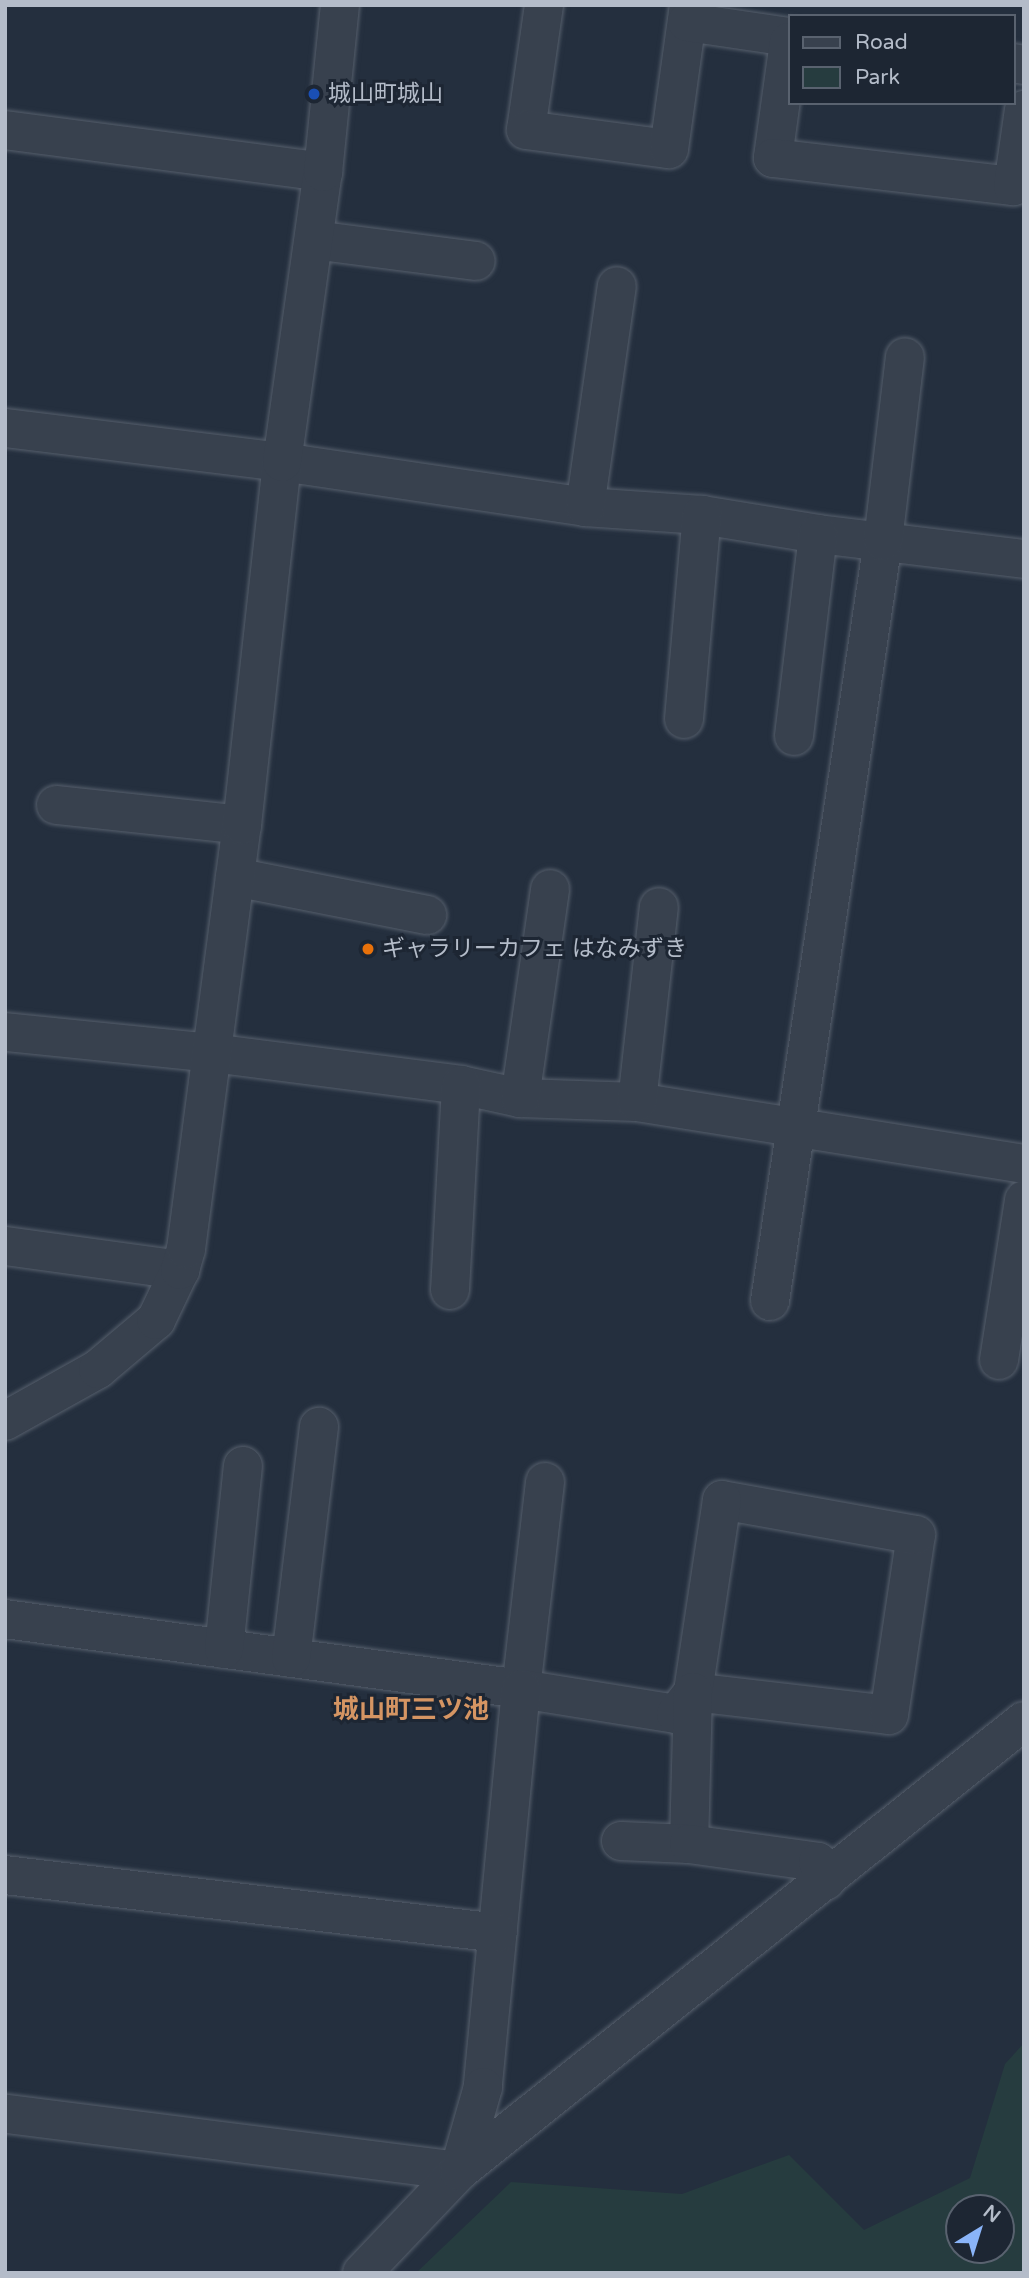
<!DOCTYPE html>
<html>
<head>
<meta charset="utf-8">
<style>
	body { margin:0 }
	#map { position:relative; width:1029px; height:2278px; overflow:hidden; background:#242f3e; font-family:"Varela Round","Noto Sans JP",sans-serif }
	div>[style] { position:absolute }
	.green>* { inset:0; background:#263c3f }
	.roads { filter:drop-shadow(0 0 2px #565f6c) drop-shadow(0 0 2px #565f6c) }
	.minor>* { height:38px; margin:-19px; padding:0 19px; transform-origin:19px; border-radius:19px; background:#38414e }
	.dots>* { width:19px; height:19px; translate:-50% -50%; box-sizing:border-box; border:4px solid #1d2633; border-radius:50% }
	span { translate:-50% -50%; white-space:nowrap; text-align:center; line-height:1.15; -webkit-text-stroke:6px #1d2633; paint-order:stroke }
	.poi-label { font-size:23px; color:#b4bcc9 }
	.left { translate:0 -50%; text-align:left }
	.quarter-label { font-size:26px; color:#d59563; font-weight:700 }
	.frame { position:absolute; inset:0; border:7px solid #b4bcc9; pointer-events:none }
	.legend { position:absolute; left:788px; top:14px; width:228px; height:91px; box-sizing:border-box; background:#1d2633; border:2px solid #59626f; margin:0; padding:9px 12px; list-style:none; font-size:21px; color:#b4bcc9 }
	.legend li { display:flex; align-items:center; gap:14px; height:35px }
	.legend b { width:35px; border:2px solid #59626f }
	.north { position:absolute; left:945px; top:2194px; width:70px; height:70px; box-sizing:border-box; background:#1d2633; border:2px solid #59626f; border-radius:50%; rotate:38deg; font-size:19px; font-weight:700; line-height:28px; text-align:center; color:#b4bcc9 }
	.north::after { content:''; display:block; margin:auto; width:24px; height:32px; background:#8ab4f8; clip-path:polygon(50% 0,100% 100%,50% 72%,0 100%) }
</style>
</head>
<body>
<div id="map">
	<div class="green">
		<div style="clip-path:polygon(evenodd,1024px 2043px,1024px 2273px,416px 2273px,511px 2182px,682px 2194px,789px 2155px,864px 2230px,970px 2178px,1005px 2064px,1024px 2043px,959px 2208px,1001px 2208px,1001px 2250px,959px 2250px,959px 2208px)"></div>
	</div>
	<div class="roads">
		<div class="minor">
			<div style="left:544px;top:5px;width:126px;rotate:98.2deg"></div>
			<div style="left:526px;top:130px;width:144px;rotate:7.6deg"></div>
			<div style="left:669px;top:149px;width:145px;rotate:-82.1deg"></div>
			<div style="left:687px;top:22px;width:103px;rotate:8.4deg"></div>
			<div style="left:789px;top:42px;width:117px;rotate:97.9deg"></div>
			<div style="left:773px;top:158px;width:242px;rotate:6.7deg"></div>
			<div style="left:1013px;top:186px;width:77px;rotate:-81.8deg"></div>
			<div style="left:1013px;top:63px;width:11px;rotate:10deg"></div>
			<div style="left:5px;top:130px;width:321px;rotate:7.5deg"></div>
			<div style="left:314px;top:240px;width:163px;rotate:7.4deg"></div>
			<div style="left:5px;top:428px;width:279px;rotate:7deg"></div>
			<div style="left:282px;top:462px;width:306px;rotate:8.4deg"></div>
			<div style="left:585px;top:507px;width:117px;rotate:3.9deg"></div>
			<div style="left:702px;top:515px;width:118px;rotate:9.3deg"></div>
			<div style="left:818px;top:534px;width:208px;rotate:6.9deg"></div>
			<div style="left:585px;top:507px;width:223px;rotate:-81.8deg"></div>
			<div style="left:684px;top:719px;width:205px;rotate:-85deg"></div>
			<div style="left:794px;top:736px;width:203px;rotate:-83.2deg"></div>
			<div style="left:56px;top:805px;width:187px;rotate:6.1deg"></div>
			<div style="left:235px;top:877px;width:196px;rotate:11.2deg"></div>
			<div style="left:5px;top:1032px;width:208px;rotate:5.8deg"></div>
			<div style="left:212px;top:1053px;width:251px;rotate:7.3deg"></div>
			<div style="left:461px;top:1085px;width:60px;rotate:12.4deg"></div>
			<div style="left:520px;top:1098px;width:117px;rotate:2deg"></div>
			<div style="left:637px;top:1102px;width:392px;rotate:9.1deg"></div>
			<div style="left:520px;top:1098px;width:211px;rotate:-81.8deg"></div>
			<div style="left:637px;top:1102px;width:196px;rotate:-83.6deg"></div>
			<div style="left:5px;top:1246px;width:177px;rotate:7.8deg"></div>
			<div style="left:450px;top:1290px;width:205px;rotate:-86.9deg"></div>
			<div style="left:770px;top:1301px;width:768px;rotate:-81.54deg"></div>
			<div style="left:883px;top:541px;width:185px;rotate:-83.2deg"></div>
			<div style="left:999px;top:1360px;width:162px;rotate:-81.1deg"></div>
			<div style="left:5px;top:1421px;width:107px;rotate:-29.2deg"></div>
			<div style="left:98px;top:1369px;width:76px;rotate:-40.2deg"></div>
			<div style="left:156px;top:1320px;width:55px;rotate:-64.4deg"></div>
			<div style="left:180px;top:1270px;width:22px;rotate:-74deg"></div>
			<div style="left:186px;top:1249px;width:428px;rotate:-82.5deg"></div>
			<div style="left:242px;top:825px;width:365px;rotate:-83.7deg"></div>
			<div style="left:282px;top:462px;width:293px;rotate:-82deg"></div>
			<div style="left:323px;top:172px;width:168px;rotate:-84.2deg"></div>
			<div style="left:545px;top:1482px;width:208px;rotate:96.6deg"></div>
			<div style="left:521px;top:1689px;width:157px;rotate:9.2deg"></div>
			<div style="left:676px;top:1714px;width:28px;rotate:-52deg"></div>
			<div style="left:693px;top:1692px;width:197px;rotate:6.7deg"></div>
			<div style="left:889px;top:1715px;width:182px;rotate:-81.5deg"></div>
			<div style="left:916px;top:1535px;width:197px;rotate:-169.8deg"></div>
			<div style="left:722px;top:1500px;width:194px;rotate:98.6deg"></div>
			<div style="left:693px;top:1692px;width:152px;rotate:91.5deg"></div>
			<div style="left:5px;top:1619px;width:521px;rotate:7.73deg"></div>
			<div style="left:521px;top:1689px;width:400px;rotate:95.5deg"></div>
			<div style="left:483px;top:2087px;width:87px;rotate:105.9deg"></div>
			<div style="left:459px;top:2171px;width:458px;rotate:-172.8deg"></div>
			<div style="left:224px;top:1649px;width:184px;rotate:-84.1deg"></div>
			<div style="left:291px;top:1658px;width:233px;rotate:-83.1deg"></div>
			<div style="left:621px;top:1841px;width:68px;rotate:2.5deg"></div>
			<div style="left:689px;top:1844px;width:130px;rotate:7.9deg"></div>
			<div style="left:818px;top:1862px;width:20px;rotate:66deg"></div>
			<div style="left:5px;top:1875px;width:496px;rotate:6.7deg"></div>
			<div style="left:362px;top:2273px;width:141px;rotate:-46.4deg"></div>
			<div style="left:459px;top:2171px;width:722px;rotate:-38.54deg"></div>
		</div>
	</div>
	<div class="dots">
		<div style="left:314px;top:94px;background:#1a4fb4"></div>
		<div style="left:368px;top:949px;background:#e8710a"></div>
	</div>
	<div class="poi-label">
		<span class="left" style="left:328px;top:94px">城山町城山</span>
		<span class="left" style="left:382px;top:949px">ギャラリーカフェ はなみずき</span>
	</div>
	<div class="quarter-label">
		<span style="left:411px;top:1710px">城山町三ツ池</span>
	</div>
	<div class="frame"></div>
	<ul class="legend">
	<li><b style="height:9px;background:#38414e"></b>Road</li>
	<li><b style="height:19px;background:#263c3f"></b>Park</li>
	</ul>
	<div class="north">N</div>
</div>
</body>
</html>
